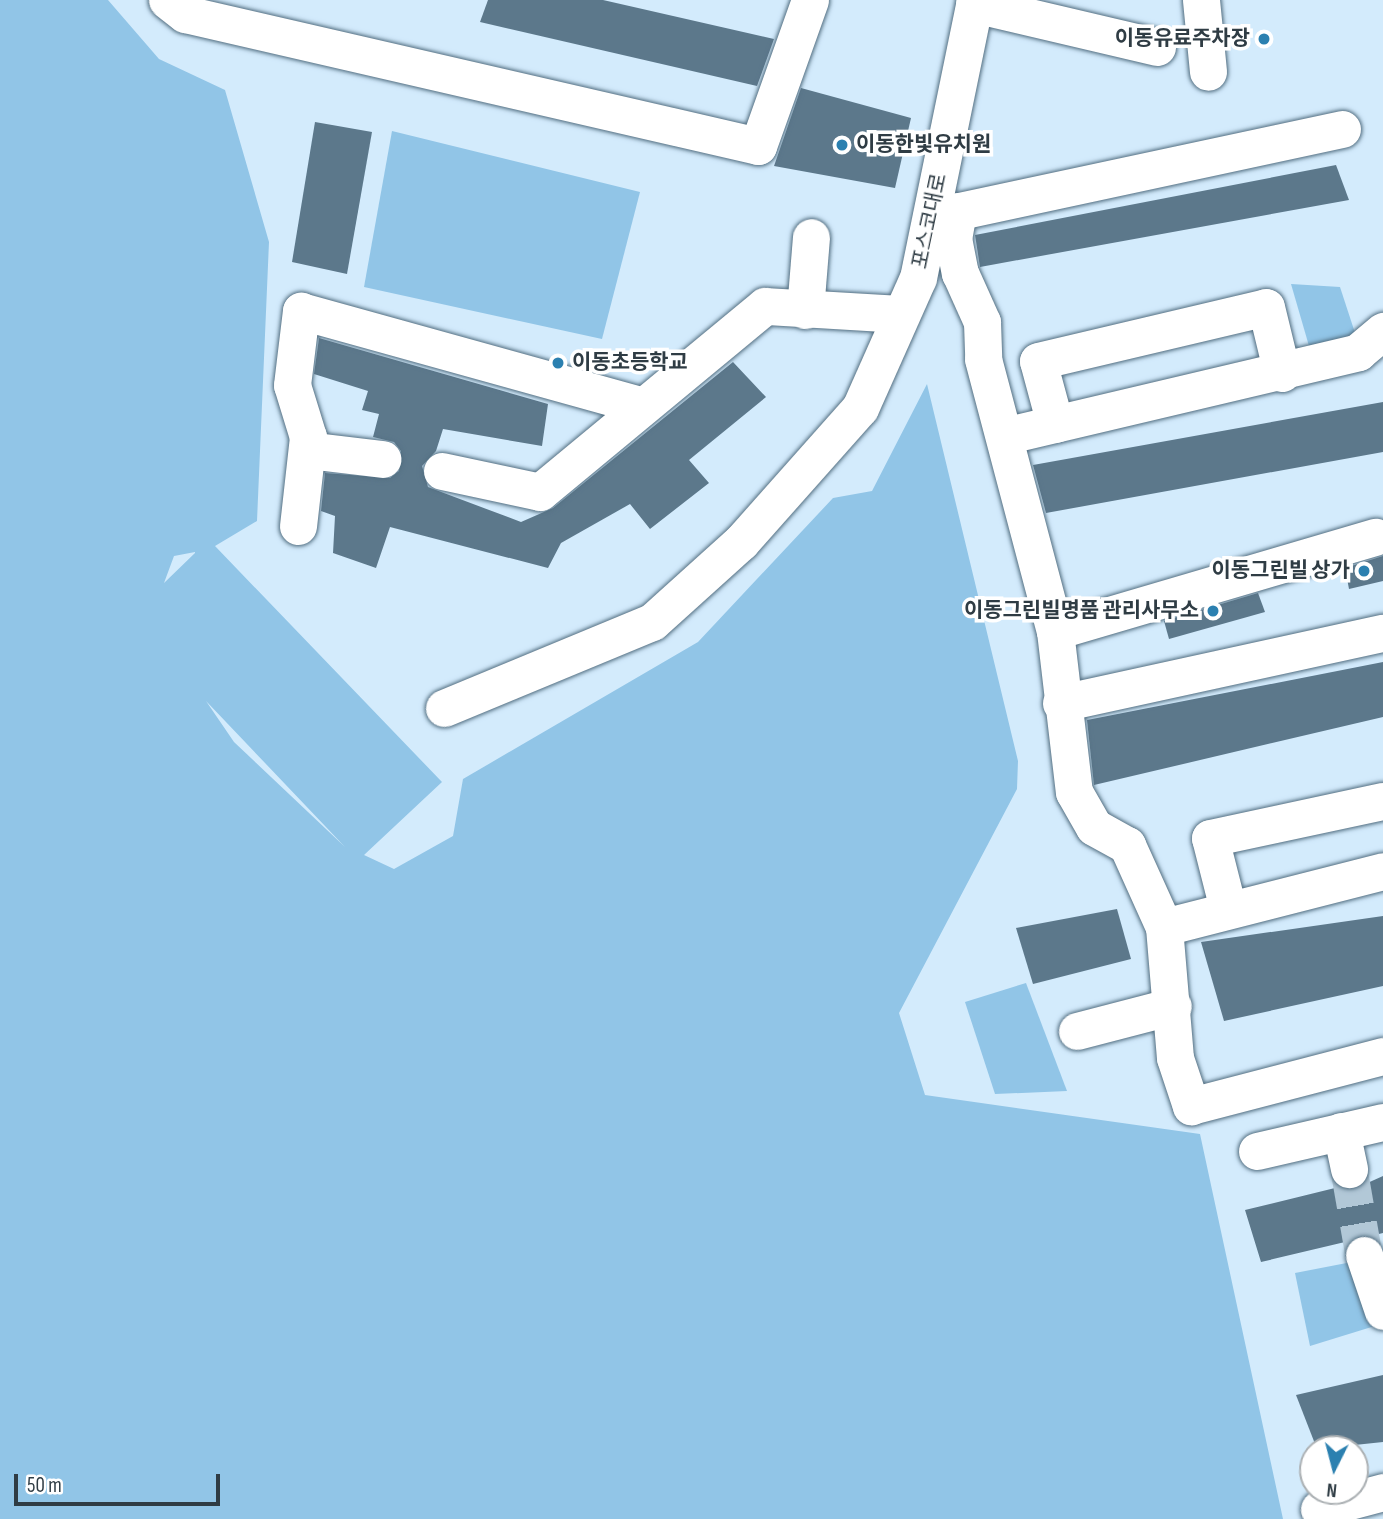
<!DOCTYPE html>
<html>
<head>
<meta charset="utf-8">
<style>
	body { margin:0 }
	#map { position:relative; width:1383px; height:1519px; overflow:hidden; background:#d3ebfc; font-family:"Sofia Sans Condensed","Noto Sans KR",sans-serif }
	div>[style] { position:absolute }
	.green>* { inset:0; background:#91c5e7 }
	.building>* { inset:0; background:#5c788b }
	.minor-tunnel>* { height:37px; margin-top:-18.5px; transform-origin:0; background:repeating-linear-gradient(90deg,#b2c8d7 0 37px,transparent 0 55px) }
	.roads { filter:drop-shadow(0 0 2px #526e81) drop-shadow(0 0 2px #526e81) }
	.minor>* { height:37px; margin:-18.5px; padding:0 18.5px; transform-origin:18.5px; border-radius:18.5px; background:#fff }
	.dots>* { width:19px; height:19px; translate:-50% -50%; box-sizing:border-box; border:4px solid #fff; border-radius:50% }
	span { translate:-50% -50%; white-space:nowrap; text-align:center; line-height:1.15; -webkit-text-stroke:7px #fff; paint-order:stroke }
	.poi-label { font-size:21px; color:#2f3c44; font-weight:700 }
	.right { translate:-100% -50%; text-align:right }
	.left { translate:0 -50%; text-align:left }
	.street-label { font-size:21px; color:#2f3c44 }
	.north { position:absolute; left:1299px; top:1435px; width:70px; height:70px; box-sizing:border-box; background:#fff; border:2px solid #acb1b4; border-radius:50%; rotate:186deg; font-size:19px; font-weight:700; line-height:28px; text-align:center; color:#2f3c44 }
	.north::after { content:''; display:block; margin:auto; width:24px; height:32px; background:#2b80b0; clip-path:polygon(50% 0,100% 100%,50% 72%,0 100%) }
	.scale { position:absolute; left:14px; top:1474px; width:206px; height:32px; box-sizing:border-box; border:4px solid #2f3c44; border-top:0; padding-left:9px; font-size:21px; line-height:24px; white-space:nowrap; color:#2f3c44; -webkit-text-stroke:5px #fff; paint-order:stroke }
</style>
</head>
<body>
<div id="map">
	<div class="green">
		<div style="clip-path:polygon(evenodd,0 0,108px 0,159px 59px,225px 90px,269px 242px,257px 521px,215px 546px,442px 782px,364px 855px,394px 869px,453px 836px,463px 779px,698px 642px,833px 498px,872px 491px,927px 384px,1018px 761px,1017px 789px,899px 1013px,925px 1095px,1200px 1134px,1283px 1519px,0 1519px,0 0,195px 552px,195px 553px,164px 583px,174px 556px,195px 552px,0 0,206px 701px,345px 847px,234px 742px,206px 701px)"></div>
		<div style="clip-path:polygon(392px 131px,640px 192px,602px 339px,364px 287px)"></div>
		<div style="clip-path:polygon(1291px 284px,1340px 287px,1356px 336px,1309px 346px)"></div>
		<div style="clip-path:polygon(1026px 983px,1067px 1091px,995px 1094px,965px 1002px)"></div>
		<div style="clip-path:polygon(1357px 1261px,1378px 1325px,1310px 1346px,1295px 1273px)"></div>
	</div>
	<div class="building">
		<div style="clip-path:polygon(488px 0,603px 0,774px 39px,757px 86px,480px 22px)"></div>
		<div style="clip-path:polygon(801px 88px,911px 118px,895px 188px,774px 166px)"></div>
		<div style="clip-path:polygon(315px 122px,372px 132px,347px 274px,292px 262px)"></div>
		<div style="clip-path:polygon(1336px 165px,1349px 200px,980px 267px,975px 235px)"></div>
		<div style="clip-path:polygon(319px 338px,548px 404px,542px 446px,443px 429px,436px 451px,422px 466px,428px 487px,521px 522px,553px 508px,733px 362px,766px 397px,689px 460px,709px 483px,650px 529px,630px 504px,561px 543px,548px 568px,390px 527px,376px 568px,333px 553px,335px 516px,321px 511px,325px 473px,390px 478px,399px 471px,401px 451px,394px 442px,373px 437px,379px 414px,362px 410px,368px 391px,314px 374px)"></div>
		<div style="clip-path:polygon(1383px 402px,1383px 452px,1046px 513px,1033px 465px)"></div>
		<div style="clip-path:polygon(1383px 556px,1383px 581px,1349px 589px,1345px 568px)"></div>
		<div style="clip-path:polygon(1258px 593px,1265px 612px,1169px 639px,1164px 621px)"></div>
		<div style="clip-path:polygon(1383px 662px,1383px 717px,1094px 785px,1087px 720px)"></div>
		<div style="clip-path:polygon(1117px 909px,1131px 959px,1033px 984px,1016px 928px)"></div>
		<div style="clip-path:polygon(1383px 916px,1383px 986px,1224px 1021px,1201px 942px)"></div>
		<div style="clip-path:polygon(1383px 1176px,1383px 1233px,1261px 1262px,1245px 1210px,1339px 1187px,1354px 1189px)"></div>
		<div style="clip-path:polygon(1383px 1375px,1383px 1442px,1317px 1449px,1296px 1395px)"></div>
	</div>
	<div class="minor-tunnel">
		<div style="left:1349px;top:1169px;width:87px;rotate:80.1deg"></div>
	</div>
	<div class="roads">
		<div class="minor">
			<div style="left:167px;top:0;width:23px;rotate:38deg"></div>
			<div style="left:185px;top:14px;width:588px;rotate:12.97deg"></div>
			<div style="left:758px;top:146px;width:155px;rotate:-70.4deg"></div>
			<div style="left:1201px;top:0;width:72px;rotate:84.4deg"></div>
			<div style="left:974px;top:4px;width:188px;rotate:13.2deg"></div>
			<div style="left:1342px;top:129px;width:393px;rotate:167.9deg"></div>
			<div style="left:958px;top:211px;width:27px;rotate:100deg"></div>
			<div style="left:953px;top:238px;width:36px;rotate:79deg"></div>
			<div style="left:960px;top:273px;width:54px;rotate:65.8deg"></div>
			<div style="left:982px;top:322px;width:37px;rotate:88deg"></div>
			<div style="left:983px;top:359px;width:281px;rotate:75.2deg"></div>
			<div style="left:1055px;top:631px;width:162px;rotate:83.3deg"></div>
			<div style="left:1074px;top:792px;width:40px;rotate:60.3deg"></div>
			<div style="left:1094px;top:827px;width:38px;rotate:29deg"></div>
			<div style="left:1127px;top:845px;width:90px;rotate:65.7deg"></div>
			<div style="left:1164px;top:927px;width:131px;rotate:85.2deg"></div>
			<div style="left:1175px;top:1058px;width:51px;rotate:71.6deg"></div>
			<div style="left:1191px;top:1106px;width:198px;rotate:-14.6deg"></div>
			<div style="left:805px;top:310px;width:73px;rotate:-85.3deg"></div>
			<div style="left:1055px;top:424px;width:65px;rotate:-105.1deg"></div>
			<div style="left:1038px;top:361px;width:234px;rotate:-13.3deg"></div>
			<div style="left:1266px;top:307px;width:68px;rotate:76.4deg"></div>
			<div style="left:1008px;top:435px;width:360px;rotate:-13.3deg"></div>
			<div style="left:1358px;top:352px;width:33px;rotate:-40deg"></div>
			<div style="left:307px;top:450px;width:76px;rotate:6.8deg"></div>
			<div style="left:442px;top:471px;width:100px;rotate:12.1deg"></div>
			<div style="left:540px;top:492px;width:292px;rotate:-39.6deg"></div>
			<div style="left:765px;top:306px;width:134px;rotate:3.4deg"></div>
			<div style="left:298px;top:526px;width:90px;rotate:-83.6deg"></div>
			<div style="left:308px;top:437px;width:54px;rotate:-107.1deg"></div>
			<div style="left:292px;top:385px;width:75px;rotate:-83.1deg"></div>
			<div style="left:301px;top:311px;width:352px;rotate:15.5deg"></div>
			<div style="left:1055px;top:631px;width:334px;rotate:-16.4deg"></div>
			<div style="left:1061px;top:703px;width:330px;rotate:-12.3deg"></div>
			<div style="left:444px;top:708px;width:225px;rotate:-22.5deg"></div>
			<div style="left:652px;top:622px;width:120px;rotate:-42deg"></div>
			<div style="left:741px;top:542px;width:179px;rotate:-48.4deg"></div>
			<div style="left:860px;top:408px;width:142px;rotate:-66deg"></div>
			<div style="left:918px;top:278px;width:284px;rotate:-78.4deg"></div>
			<div style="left:1228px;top:909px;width:73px;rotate:-104.2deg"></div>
			<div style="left:1210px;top:838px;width:177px;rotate:-12.1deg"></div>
			<div style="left:1164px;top:927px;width:226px;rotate:-14.3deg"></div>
			<div style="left:1077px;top:1031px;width:99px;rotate:-14.6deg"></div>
			<div style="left:1341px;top:1131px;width:39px;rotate:78deg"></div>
			<div style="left:1257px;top:1151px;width:129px;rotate:-13deg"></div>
			<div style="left:1364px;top:1255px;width:59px;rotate:71.3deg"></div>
			<div style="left:1319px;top:1509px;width:66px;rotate:-14.9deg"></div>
		</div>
	</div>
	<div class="dots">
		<div style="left:1264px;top:39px;background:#2b80b0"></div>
		<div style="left:842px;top:145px;background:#2b80b0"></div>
		<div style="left:558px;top:363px;background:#2b80b0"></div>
		<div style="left:1364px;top:571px;background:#2b80b0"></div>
		<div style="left:1213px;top:611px;background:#2b80b0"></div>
	</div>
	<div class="poi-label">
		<span class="right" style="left:1250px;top:39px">이동유료주차장</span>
		<span class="left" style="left:856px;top:145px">이동한빛유치원</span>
		<span class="left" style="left:572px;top:363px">이동초등학교</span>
		<span class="right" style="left:1350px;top:571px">이동그린빌 상가</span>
		<span class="right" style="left:1199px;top:611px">이동그린빌명품 관리사무소</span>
	</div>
	<div class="street-label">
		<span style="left:930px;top:221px;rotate:-78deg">포스코대로</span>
	</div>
	<div class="north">N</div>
	<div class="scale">50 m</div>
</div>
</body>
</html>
